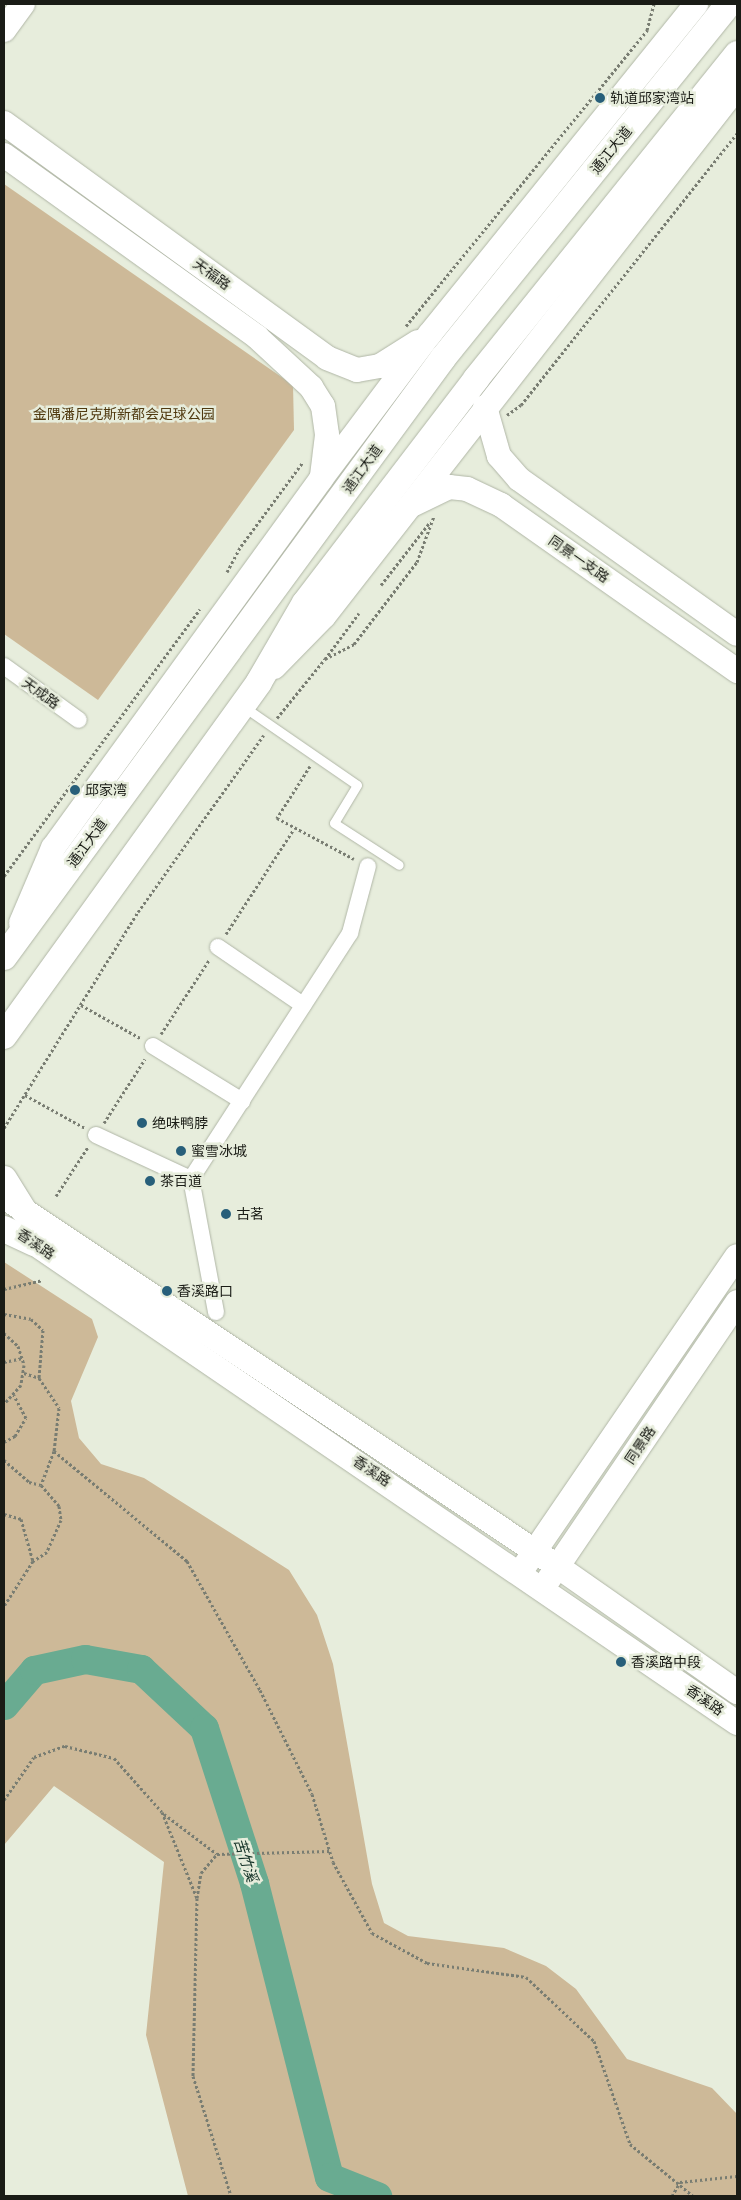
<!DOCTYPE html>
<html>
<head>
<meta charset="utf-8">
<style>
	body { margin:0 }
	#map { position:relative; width:741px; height:2200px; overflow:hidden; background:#e7eddc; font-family:Helvetica,"Noto Sans SC",sans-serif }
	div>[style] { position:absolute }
	.green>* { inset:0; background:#cdb998 }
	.river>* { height:29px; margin:-14.5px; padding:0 14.5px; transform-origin:14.5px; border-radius:14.5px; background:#69ab91 }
	.path>* { height:3px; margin-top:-1.5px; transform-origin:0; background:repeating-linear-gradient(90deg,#797d72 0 2.5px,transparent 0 5px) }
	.roads { filter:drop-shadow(0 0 1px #b0b6a6) drop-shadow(0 0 1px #b0b6a6) }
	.lane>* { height:9px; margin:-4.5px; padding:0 4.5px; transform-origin:4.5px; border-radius:4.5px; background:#fff }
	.street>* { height:16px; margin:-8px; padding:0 8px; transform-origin:8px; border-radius:8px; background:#fff }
	.secondary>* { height:24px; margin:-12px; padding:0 12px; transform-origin:12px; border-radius:12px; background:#fff }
	.primary>* { height:26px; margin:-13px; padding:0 13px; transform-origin:13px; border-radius:13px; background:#fff }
	.dots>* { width:14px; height:14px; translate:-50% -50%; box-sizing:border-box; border:2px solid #e7eddc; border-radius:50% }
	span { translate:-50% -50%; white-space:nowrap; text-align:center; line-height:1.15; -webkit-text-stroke:5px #e7eddc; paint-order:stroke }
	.poi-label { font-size:14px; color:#1a1c16 }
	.left { translate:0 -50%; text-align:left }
	.street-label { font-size:14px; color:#1a1c16 }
	.park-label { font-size:14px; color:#503a10 }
	.water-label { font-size:15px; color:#133227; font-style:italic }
	.frame { position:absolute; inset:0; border:5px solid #1a1c16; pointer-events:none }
</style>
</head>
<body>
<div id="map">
	<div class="green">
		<div style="clip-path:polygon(4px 184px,293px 385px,294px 430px,98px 700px,4px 634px)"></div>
		<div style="clip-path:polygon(4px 1262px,92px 1319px,98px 1337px,71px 1401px,79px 1438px,101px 1464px,144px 1478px,289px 1570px,317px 1615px,333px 1664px,372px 1884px,384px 1923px,408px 1936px,504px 1948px,546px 1966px,576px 1989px,627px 2059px,712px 2088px,737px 2114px,737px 2196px,188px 2196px,146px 2035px,164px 1862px,54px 1786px,4px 1845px)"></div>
	</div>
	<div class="river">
		<div style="left:4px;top:1705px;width:46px;rotate:-49.4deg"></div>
		<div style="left:34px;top:1670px;width:52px;rotate:-12.2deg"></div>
		<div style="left:85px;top:1659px;width:57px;rotate:10.1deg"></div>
		<div style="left:141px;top:1669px;width:86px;rotate:43.1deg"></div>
		<div style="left:204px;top:1728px;width:163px;rotate:72.1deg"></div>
		<div style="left:254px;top:1883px;width:303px;rotate:75.7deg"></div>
		<div style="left:329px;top:2177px;width:52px;rotate:21.6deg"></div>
	</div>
	<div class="path">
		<div style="left:406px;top:326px;width:382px;rotate:-50.8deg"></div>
		<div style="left:647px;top:30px;width:27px;rotate:-75deg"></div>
		<div style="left:507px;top:415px;width:17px;rotate:-36deg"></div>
		<div style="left:521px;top:405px;width:347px;rotate:-51.5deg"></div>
		<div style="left:227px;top:572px;width:30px;rotate:-62deg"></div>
		<div style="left:241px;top:546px;width:104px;rotate:-53.6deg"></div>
		<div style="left:381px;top:585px;width:80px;rotate:-52.1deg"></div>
		<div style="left:325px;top:659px;width:57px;rotate:-53.5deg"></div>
		<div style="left:277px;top:718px;width:76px;rotate:-50.9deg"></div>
		<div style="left:325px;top:659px;width:33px;rotate:-27deg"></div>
		<div style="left:354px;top:644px;width:103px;rotate:-52.5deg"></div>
		<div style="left:417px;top:562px;width:49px;rotate:-69.7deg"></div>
		<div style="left:310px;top:766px;width:62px;rotate:122.4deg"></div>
		<div style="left:277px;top:818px;width:87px;rotate:28deg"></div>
		<div style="left:4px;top:876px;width:331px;rotate:-53.7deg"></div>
		<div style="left:226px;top:934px;width:125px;rotate:-57.1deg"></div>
		<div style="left:81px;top:1005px;width:68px;rotate:29.2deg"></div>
		<div style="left:161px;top:1034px;width:88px;rotate:-57deg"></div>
		<div style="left:25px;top:1095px;width:68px;rotate:28.8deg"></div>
		<div style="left:104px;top:1123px;width:76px;rotate:-57.4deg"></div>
		<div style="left:4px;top:1128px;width:254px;rotate:-58.2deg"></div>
		<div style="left:138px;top:912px;width:217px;rotate:-54.6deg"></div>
		<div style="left:56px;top:1196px;width:59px;rotate:-56.9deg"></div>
		<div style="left:4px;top:1289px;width:39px;rotate:-13deg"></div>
		<div style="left:4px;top:1314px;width:27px;rotate:10deg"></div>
		<div style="left:31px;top:1319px;width:16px;rotate:43deg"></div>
		<div style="left:43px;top:1330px;width:48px;rotate:94.8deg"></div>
		<div style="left:4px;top:1333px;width:19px;rotate:43deg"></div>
		<div style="left:18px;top:1346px;width:20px;rotate:72deg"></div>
		<div style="left:24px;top:1365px;width:20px;rotate:99deg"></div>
		<div style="left:21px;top:1385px;width:25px;rotate:132deg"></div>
		<div style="left:4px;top:1362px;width:19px;rotate:-12deg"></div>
		<div style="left:24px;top:1373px;width:16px;rotate:18deg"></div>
		<div style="left:39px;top:1378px;width:36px;rotate:56deg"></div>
		<div style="left:59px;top:1408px;width:43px;rotate:96.6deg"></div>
		<div style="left:54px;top:1451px;width:36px;rotate:111deg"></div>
		<div style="left:4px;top:1442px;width:13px;rotate:-29deg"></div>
		<div style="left:15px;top:1436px;width:21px;rotate:-59deg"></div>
		<div style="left:26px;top:1418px;width:26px;rotate:-118deg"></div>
		<div style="left:54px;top:1451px;width:173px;rotate:39.6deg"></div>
		<div style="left:187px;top:1561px;width:148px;rotate:60.5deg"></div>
		<div style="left:260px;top:1690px;width:116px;rotate:63.4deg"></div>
		<div style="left:312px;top:1794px;width:71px;rotate:72.8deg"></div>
		<div style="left:333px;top:1862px;width:81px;rotate:61.2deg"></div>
		<div style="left:372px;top:1933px;width:63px;rotate:28.6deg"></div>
		<div style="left:427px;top:1963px;width:100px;rotate:8deg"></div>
		<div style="left:526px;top:1977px;width:93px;rotate:43.3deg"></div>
		<div style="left:594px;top:2041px;width:109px;rotate:70.7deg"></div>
		<div style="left:630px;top:2144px;width:82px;rotate:39.5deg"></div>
		<div style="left:4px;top:1460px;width:33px;rotate:41deg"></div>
		<div style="left:29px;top:1482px;width:12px;rotate:14deg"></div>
		<div style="left:41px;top:1485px;width:28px;rotate:49deg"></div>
		<div style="left:59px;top:1506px;width:14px;rotate:82deg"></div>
		<div style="left:61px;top:1520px;width:35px;rotate:114deg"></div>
		<div style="left:47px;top:1552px;width:17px;rotate:147deg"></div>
		<div style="left:33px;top:1561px;width:54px;rotate:122.8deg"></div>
		<div style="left:4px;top:1514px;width:18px;rotate:16deg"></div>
		<div style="left:21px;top:1519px;width:44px;rotate:74.1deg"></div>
		<div style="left:4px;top:1800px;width:52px;rotate:-55.1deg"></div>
		<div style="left:34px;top:1757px;width:33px;rotate:-20deg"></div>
		<div style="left:65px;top:1746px;width:50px;rotate:13.8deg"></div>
		<div style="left:114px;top:1758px;width:72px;rotate:48.4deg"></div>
		<div style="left:162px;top:1812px;width:93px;rotate:67.9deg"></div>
		<div style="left:197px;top:1898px;width:178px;rotate:91.3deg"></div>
		<div style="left:193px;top:2076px;width:126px;rotate:72.4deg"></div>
		<div style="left:164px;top:1814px;width:66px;rotate:37deg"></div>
		<div style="left:217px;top:1854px;width:112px;rotate:-1.5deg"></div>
		<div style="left:197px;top:1898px;width:25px;rotate:-81deg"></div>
		<div style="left:201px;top:1873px;width:25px;rotate:-50deg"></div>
		<div style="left:672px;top:2196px;width:16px;rotate:-60deg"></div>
		<div style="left:680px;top:2182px;width:57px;rotate:-6deg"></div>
	</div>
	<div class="roads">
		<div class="lane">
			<div style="left:244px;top:707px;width:137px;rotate:34.6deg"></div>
			<div style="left:357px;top:785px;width:44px;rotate:121.2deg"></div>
			<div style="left:334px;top:823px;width:77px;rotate:32.9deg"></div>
		</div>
		<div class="street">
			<div style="left:4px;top:666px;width:92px;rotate:35.8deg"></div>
			<div style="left:218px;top:947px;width:103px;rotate:34.3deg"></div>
			<div style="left:153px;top:1046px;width:105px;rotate:31.7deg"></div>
			<div style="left:96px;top:1135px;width:105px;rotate:24.9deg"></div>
			<div style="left:216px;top:1312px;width:135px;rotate:-100.6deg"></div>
			<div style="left:191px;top:1179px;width:293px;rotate:-57.1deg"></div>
			<div style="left:350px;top:933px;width:69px;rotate:-75deg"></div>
		</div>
		<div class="secondary">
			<div style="left:4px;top:30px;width:32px;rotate:-54deg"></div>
			<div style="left:4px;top:123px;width:399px;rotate:36deg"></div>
			<div style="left:327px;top:358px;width:32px;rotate:22deg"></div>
			<div style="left:357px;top:370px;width:23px;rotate:-10deg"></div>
			<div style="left:380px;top:366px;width:45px;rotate:-32.3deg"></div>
			<div style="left:4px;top:155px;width:312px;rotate:35.7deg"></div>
			<div style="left:257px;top:337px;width:74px;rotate:42.8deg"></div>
			<div style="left:311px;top:387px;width:22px;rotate:58deg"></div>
			<div style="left:323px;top:406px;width:29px;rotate:82deg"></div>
			<div style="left:327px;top:435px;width:41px;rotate:97deg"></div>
			<div style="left:485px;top:407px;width:51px;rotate:74.1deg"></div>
			<div style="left:499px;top:456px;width:30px;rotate:49deg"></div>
			<div style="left:519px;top:479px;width:267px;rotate:35.4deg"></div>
			<div style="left:414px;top:504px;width:39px;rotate:-26deg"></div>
			<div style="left:449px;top:487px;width:18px;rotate:6deg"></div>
			<div style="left:467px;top:489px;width:38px;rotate:25deg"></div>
			<div style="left:501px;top:505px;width:289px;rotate:35.1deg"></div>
			<div style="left:274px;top:667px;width:71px;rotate:-45.6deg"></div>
			<div style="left:324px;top:616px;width:671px;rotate:-52.02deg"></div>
			<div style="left:21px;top:923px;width:82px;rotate:-66.9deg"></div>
			<div style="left:53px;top:848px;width:456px;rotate:-54deg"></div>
			<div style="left:321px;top:479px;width:181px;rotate:-53.1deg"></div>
			<div style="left:430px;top:334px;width:424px;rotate:-51.1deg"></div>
			<div style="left:7px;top:1199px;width:661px;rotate:33.71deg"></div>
			<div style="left:557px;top:1566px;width:220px;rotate:35deg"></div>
			<div style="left:18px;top:1232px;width:871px;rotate:34.33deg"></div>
			<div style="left:526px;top:1564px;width:373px;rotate:-55.6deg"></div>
			<div style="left:549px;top:1579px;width:335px;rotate:-55.8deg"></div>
		</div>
		<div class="primary">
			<div style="left:4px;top:957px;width:743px;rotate:-53.76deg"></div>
			<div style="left:443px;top:358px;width:455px;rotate:-51.1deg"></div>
			<div style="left:4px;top:1036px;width:436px;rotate:-54.2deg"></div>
			<div style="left:259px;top:682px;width:91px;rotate:-59.8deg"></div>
			<div style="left:305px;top:603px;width:282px;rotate:-52.6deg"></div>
			<div style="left:476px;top:379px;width:417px;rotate:-51.2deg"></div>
			<div style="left:4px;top:1179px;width:36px;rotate:58deg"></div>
			<div style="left:4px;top:1229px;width:33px;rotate:25deg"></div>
		</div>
	</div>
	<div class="dots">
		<div style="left:600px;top:98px;background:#285f7a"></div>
		<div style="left:75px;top:790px;background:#285f7a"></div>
		<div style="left:142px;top:1123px;background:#285f7a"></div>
		<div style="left:181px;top:1151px;background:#285f7a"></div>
		<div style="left:150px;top:1181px;background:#285f7a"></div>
		<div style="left:226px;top:1214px;background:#285f7a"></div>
		<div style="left:167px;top:1291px;background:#285f7a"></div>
		<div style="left:621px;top:1662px;background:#285f7a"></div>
	</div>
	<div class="poi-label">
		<span class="left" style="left:610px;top:98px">轨道邱家湾站</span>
		<span class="left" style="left:85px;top:790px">邱家湾</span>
		<span class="left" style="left:152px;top:1123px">绝味鸭脖</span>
		<span class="left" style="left:191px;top:1151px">蜜雪冰城</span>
		<span class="left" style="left:160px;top:1181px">茶百道</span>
		<span class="left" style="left:236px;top:1214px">古茗</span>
		<span class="left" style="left:177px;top:1291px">香溪路口</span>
		<span class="left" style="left:631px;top:1662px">香溪路中段</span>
	</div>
	<div class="street-label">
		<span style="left:611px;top:150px;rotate:-51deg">通江大道</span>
		<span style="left:212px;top:274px;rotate:36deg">天福路</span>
		<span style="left:362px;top:469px;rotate:-54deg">通江大道</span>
		<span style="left:579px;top:559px;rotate:35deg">同景一支路</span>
		<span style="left:41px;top:693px;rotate:36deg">天成路</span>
		<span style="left:87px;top:843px;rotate:-54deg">通江大道</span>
		<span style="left:36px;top:1244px;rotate:34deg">香溪路</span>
		<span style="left:640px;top:1445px;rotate:-56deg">同景路</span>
		<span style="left:372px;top:1471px;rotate:34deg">香溪路</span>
		<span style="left:705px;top:1700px;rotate:35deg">香溪路</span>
	</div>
	<div class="park-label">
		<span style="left:124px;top:414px">金隅潘尼克斯新都会足球公园</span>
	</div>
	<div class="water-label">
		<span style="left:246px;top:1860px;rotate:72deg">苦竹溪</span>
	</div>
	<div class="frame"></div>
</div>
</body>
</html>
